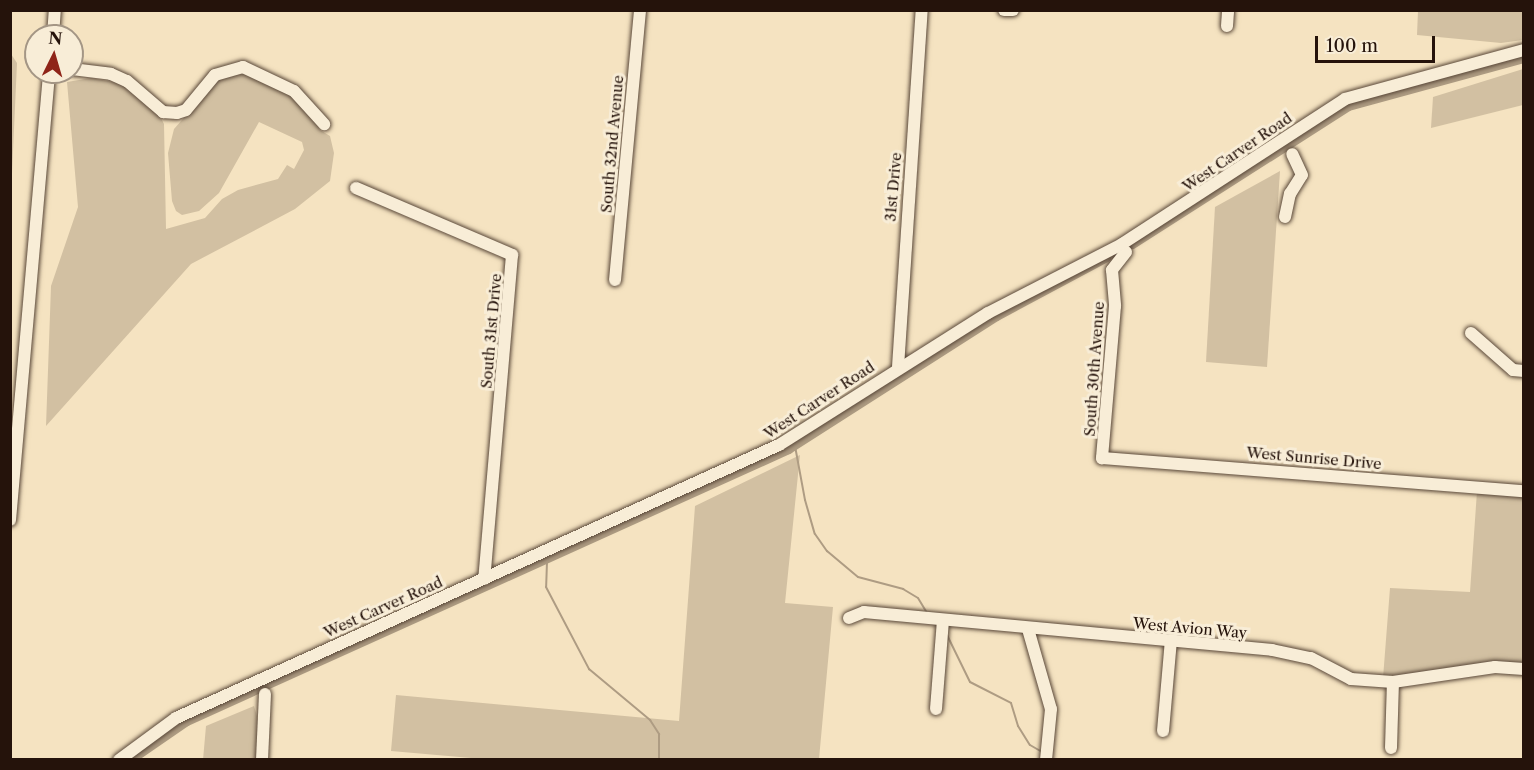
<!DOCTYPE html>
<html>
<head>
<meta charset="utf-8">
<style>
	body { margin:0 }
	#map { position:relative; width:1534px; height:770px; overflow:hidden; background:#f5e3c1; font-family:"Libre Caslon Text",serif }
	div>[style] { position:absolute }
	.green>* { inset:0; background:#d2c0a2 }
	.stream>* { height:2px; margin:-1px; padding:0 1px; transform-origin:1px; border-radius:1px; background:#ae9c83 }
	.canal>* { height:8px; margin:-4px; padding:0 4px; transform-origin:4px; border-radius:4px; background:#ae9c83 }
	.roads { filter:drop-shadow(0 0 2px #594738) drop-shadow(0 0 2px #594738) }
	.minor>* { height:12px; margin:-6px; padding:0 6px; transform-origin:6px; border-radius:6px; background:#f8edd7 }
	span { translate:-50% -50%; white-space:nowrap; text-align:center; line-height:1.15; -webkit-text-stroke:6px #f8edd7; paint-order:stroke }
	.street-label { font-size:15px; color:#25130b }
	.frame { position:absolute; inset:0; border:12px solid #25130b; pointer-events:none }
	.north { position:absolute; left:24px; top:24px; width:60px; height:60px; box-sizing:border-box; background:#f8edd7; border:2px solid #a49685; border-radius:50%; rotate:5deg; font-size:16px; font-weight:700; line-height:24px; text-align:center; color:#25130b }
	.north::after { content:''; display:block; margin:auto; width:21px; height:27px; background:#8f2418; clip-path:polygon(50% 0,100% 100%,50% 72%,0 100%) }
	.scale { position:absolute; left:1315px; top:36px; width:120px; height:27px; box-sizing:border-box; border:3px solid #25130b; border-top:0; padding-left:8px; font-size:18px; line-height:21px; white-space:nowrap; color:#25130b; -webkit-text-stroke:4px #f8edd7; paint-order:stroke }
</style>
</head>
<body>
<div id="map">
	<div class="green">
		<div style="clip-path:polygon(1418px 11px,1523px 11px,1523px 40px,1501px 43px,1417px 35px)"></div>
		<div style="clip-path:polygon(11px 54px,17px 63px,11px 195px)"></div>
		<div style="clip-path:polygon(1523px 69px,1523px 105px,1431px 128px,1433px 97px)"></div>
		<div style="clip-path:polygon(234px 74px,254px 75px,295px 97px,309px 112px,320px 130px,330px 136px,334px 153px,330px 181px,295px 209px,191px 264px,46px 426px,51px 286px,78px 207px,67px 82px,91px 78px,125px 84px,161px 118px,164px 124px,166px 229px,205px 218px,222px 199px,238px 190px,278px 179px,287px 165px,294px 169px,304px 150px,302px 142px,259px 122px,219px 193px,199px 211px,182px 215px,176px 211px,172px 201px,168px 153px,174px 129px,217px 80px)"></div>
		<div style="clip-path:polygon(1280px 171px,1267px 367px,1206px 362px,1215px 207px)"></div>
		<div style="clip-path:polygon(800px 455px,785px 603px,833px 607px,819px 759px,494px 760px,391px 751px,396px 695px,679px 721px,695px 506px)"></div>
		<div style="clip-path:polygon(1477px 491px,1523px 495px,1523px 665px,1383px 678px,1390px 588px,1470px 592px)"></div>
		<div style="clip-path:polygon(254px 706px,259px 723px,257px 759px,203px 760px,206px 726px)"></div>
	</div>
	<div class="stream">
		<div style="left:795px;top:446px;width:55px;rotate:79.5deg"></div>
		<div style="left:805px;top:500px;width:35px;rotate:74deg"></div>
		<div style="left:815px;top:534px;width:21px;rotate:55deg"></div>
		<div style="left:827px;top:551px;width:40px;rotate:40deg"></div>
		<div style="left:858px;top:577px;width:47px;rotate:14.9deg"></div>
		<div style="left:903px;top:589px;width:17px;rotate:31deg"></div>
		<div style="left:918px;top:598px;width:17px;rotate:59deg"></div>
		<div style="left:547px;top:562px;width:25px;rotate:92deg"></div>
		<div style="left:546px;top:587px;width:93px;rotate:62.3deg"></div>
		<div style="left:589px;top:669px;width:80px;rotate:39.9deg"></div>
		<div style="left:650px;top:720px;width:17px;rotate:57deg"></div>
		<div style="left:659px;top:734px;width:26px;rotate:90deg"></div>
		<div style="left:947px;top:635px;width:52px;rotate:63.9deg"></div>
		<div style="left:970px;top:682px;width:46px;rotate:27.1deg"></div>
		<div style="left:1011px;top:703px;width:24px;rotate:73deg"></div>
		<div style="left:1018px;top:726px;width:22px;rotate:58deg"></div>
		<div style="left:1030px;top:745px;width:14px;rotate:30deg"></div>
	</div>
	<div class="canal">
		<div style="left:1133px;top:245px;width:256px;rotate:-32.6deg"></div>
		<div style="left:1349px;top:107px;width:181px;rotate:-15.3deg"></div>
		<div style="left:132px;top:760px;width:67px;rotate:-34.6deg"></div>
		<div style="left:187px;top:722px;width:661px;rotate:-24.31deg"></div>
		<div style="left:789px;top:450px;width:247px;rotate:-32.6deg"></div>
		<div style="left:997px;top:317px;width:125px;rotate:-28.2deg"></div>
	</div>
	<div class="roads">
		<div class="minor">
			<div style="left:1004px;top:10px;width:9px"></div>
			<div style="left:1227px;top:26px;width:16px;rotate:-86deg"></div>
			<div style="left:53px;top:36px;width:26px;rotate:-86deg"></div>
			<div style="left:72px;top:69px;width:39px;rotate:7deg"></div>
			<div style="left:111px;top:74px;width:17px;rotate:24deg"></div>
			<div style="left:127px;top:81px;width:48px;rotate:40.7deg"></div>
			<div style="left:163px;top:112px;width:14px;rotate:4deg"></div>
			<div style="left:177px;top:113px;width:9px;rotate:-18deg"></div>
			<div style="left:186px;top:110px;width:45px;rotate:-50.4deg"></div>
			<div style="left:215px;top:75px;width:29px;rotate:-16deg"></div>
			<div style="left:243px;top:67px;width:56px;rotate:25.2deg"></div>
			<div style="left:294px;top:91px;width:45px;rotate:47.7deg"></div>
			<div style="left:356px;top:188px;width:170px;rotate:23.2deg"></div>
			<div style="left:512px;top:255px;width:325px;rotate:94.9deg"></div>
			<div style="left:1285px;top:217px;width:24px;rotate:-78deg"></div>
			<div style="left:1290px;top:194px;width:22px;rotate:-58deg"></div>
			<div style="left:1302px;top:175px;width:23px;rotate:-115deg"></div>
			<div style="left:1126px;top:252px;width:23px;rotate:128deg"></div>
			<div style="left:1112px;top:270px;width:36px;rotate:85deg"></div>
			<div style="left:1115px;top:306px;width:153px;rotate:94.9deg"></div>
			<div style="left:1102px;top:458px;width:423px;rotate:4.5deg"></div>
			<div style="left:615px;top:280px;width:271px;rotate:-84.7deg"></div>
			<div style="left:1471px;top:333px;width:56px;rotate:41.4deg"></div>
			<div style="left:1513px;top:370px;width:11px;rotate:5deg"></div>
			<div style="left:898px;top:367px;width:358px;rotate:-86.2deg"></div>
			<div style="left:10px;top:520px;width:450px;rotate:-85deg"></div>
			<div style="left:849px;top:618px;width:16px;rotate:-22deg"></div>
			<div style="left:864px;top:612px;width:410px;rotate:5.3deg"></div>
			<div style="left:1272px;top:650px;width:40px;rotate:12deg"></div>
			<div style="left:1311px;top:658px;width:45px;rotate:27.7deg"></div>
			<div style="left:1351px;top:679px;width:42px;rotate:4.1deg"></div>
			<div style="left:1393px;top:682px;width:103px;rotate:-8.4deg"></div>
			<div style="left:1495px;top:667px;width:29px;rotate:4deg"></div>
			<div style="left:1028px;top:629px;width:83px;rotate:74deg"></div>
			<div style="left:1051px;top:709px;width:51px;rotate:95.6deg"></div>
			<div style="left:936px;top:709px;width:88px;rotate:-85.5deg"></div>
			<div style="left:1163px;top:731px;width:91px;rotate:-85deg"></div>
			<div style="left:1391px;top:748px;width:66px;rotate:-88.3deg"></div>
			<div style="left:119px;top:760px;width:71px;rotate:-36.4deg"></div>
			<div style="left:176px;top:718px;width:662px;rotate:-24.36deg"></div>
			<div style="left:779px;top:445px;width:247px;rotate:-32.3deg"></div>
			<div style="left:988px;top:313px;width:151px;rotate:-27.2deg"></div>
			<div style="left:1122px;top:244px;width:266px;rotate:-33deg"></div>
			<div style="left:1345px;top:99px;width:186px;rotate:-15.3deg"></div>
			<div style="left:262px;top:760px;width:66px;rotate:-87.4deg"></div>
		</div>
	</div>
	<div class="street-label">
		<span style="left:612px;top:144px;rotate:-85deg">South 32nd Avenue</span>
		<span style="left:1237px;top:152px;rotate:-34deg">West Carver Road</span>
		<span style="left:893px;top:187px;rotate:-85deg">31st Drive</span>
		<span style="left:491px;top:331px;rotate:-85deg">South 31st Drive</span>
		<span style="left:1094px;top:369px;rotate:-86deg">South 30th Avenue</span>
		<span style="left:819px;top:400px;rotate:-33deg">West Carver Road</span>
		<span style="left:1314px;top:458px;rotate:5deg">West Sunrise Drive</span>
		<span style="left:383px;top:607px;rotate:-24deg">West Carver Road</span>
		<span style="left:1190px;top:628px;rotate:5deg">West Avion Way</span>
	</div>
	<div class="frame"></div>
	<div class="north">N</div>
	<div class="scale">100 m</div>
</div>
</body>
</html>
